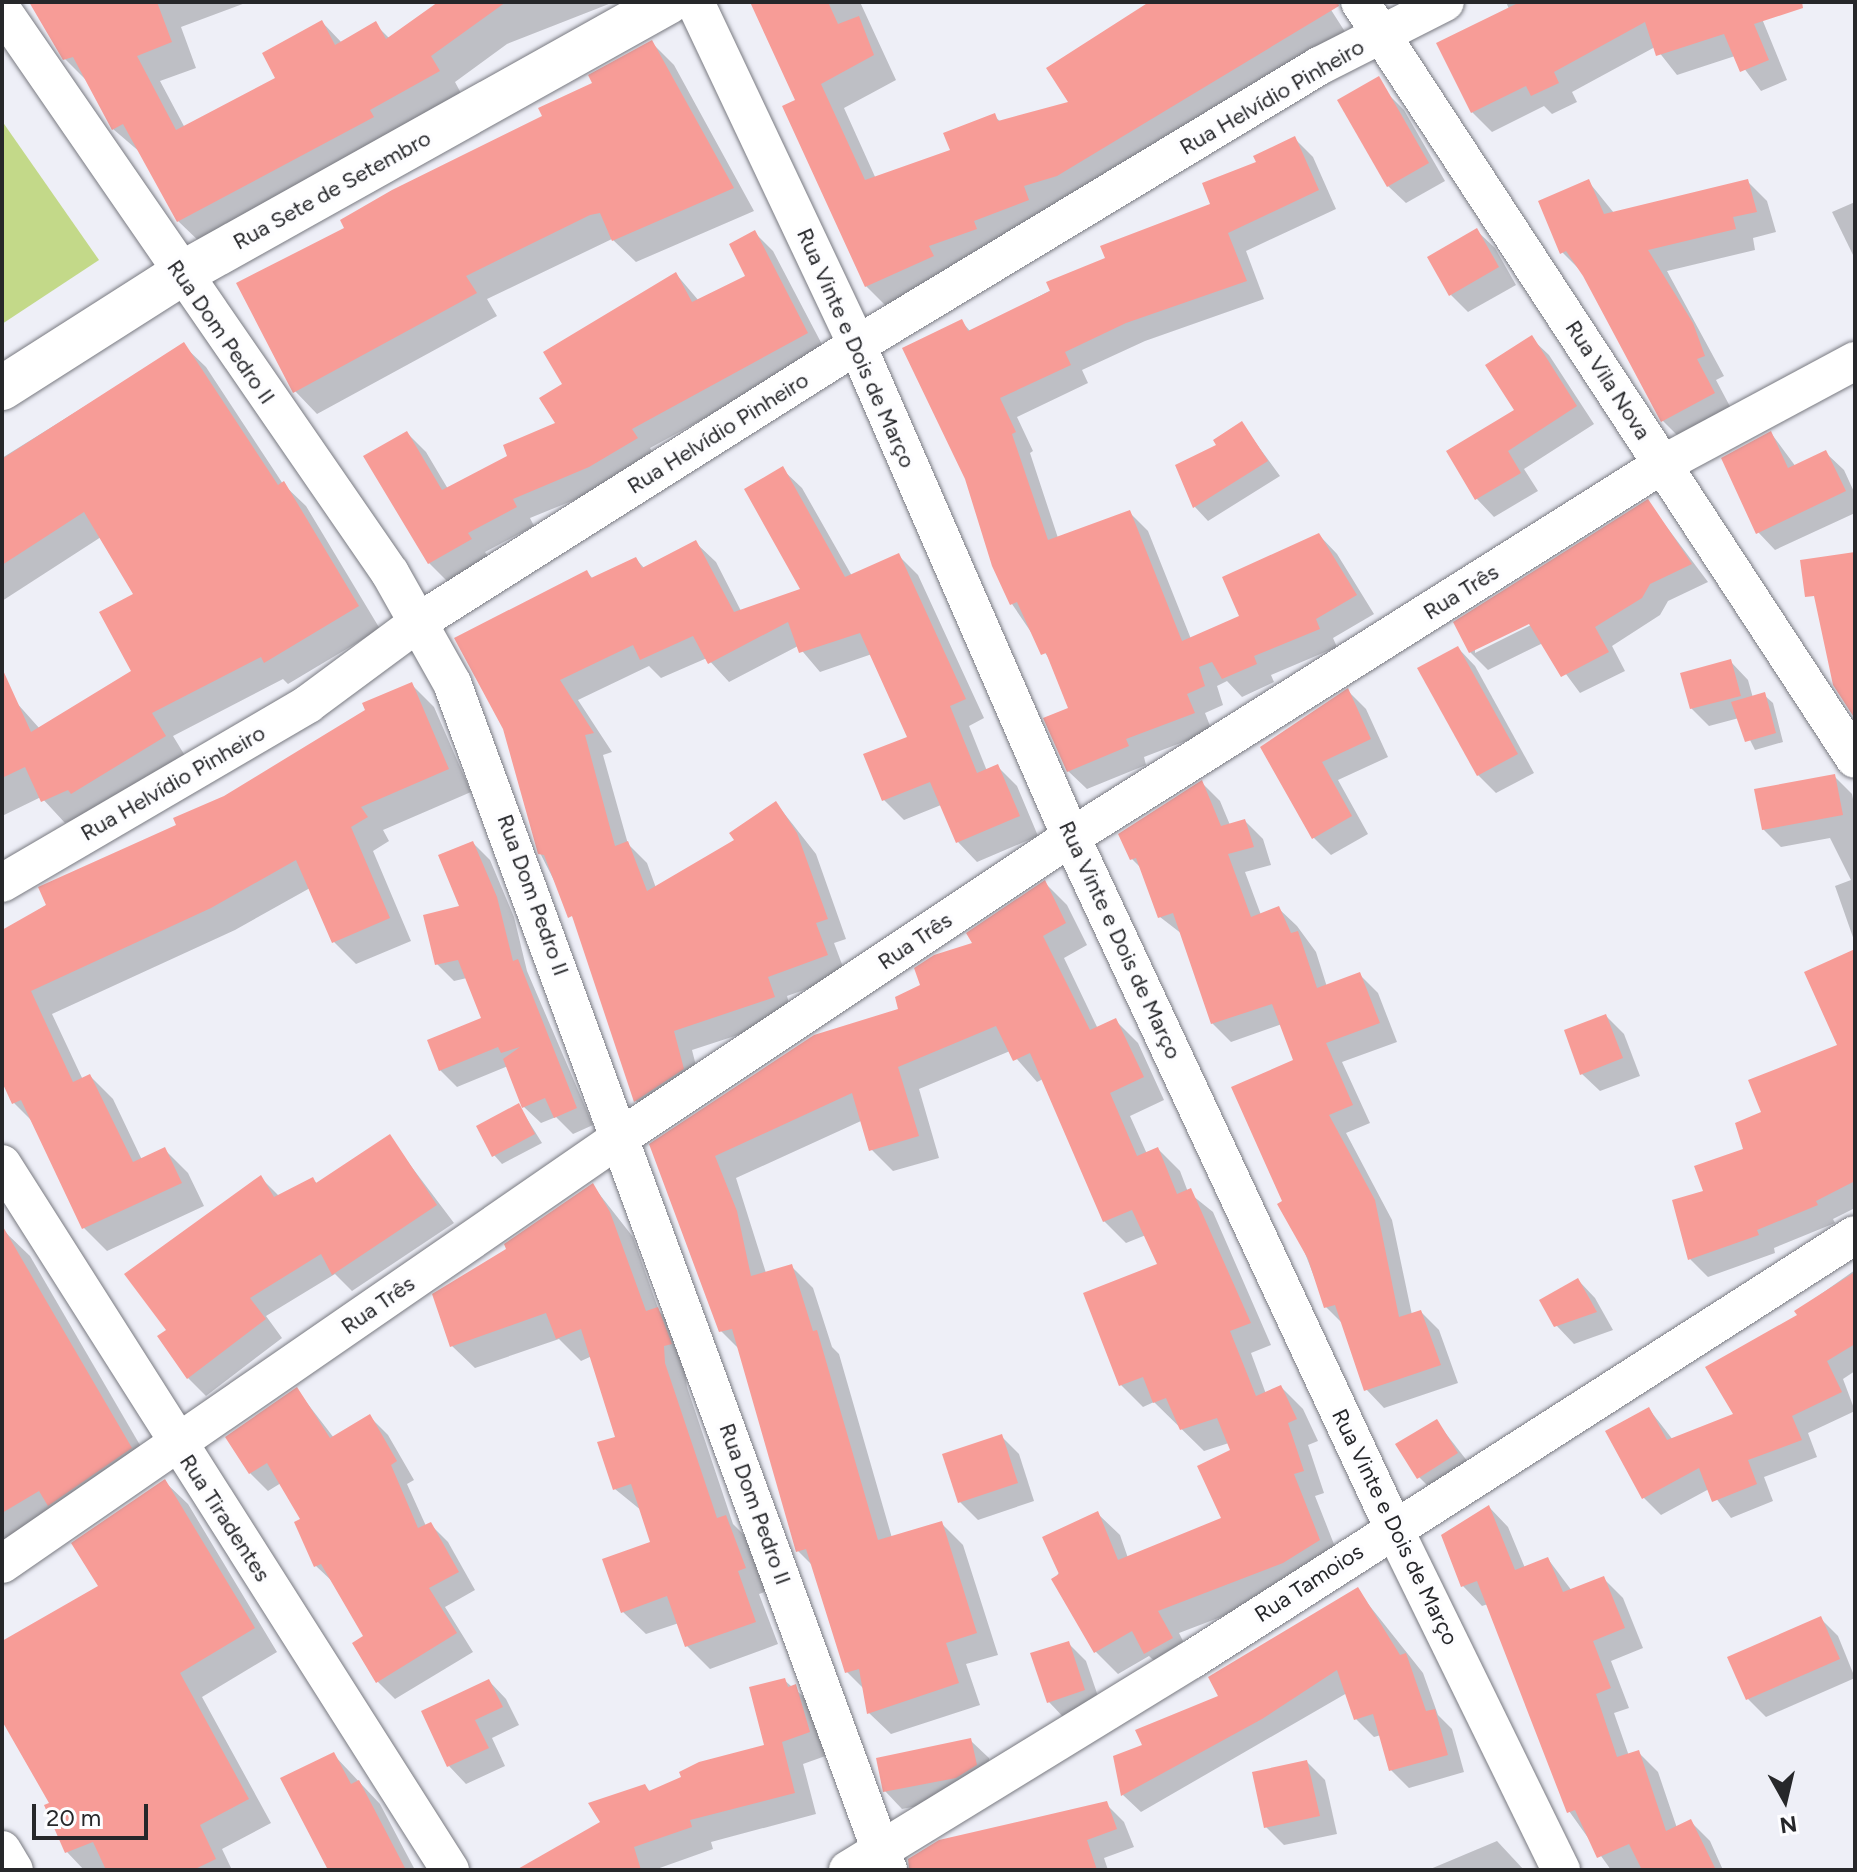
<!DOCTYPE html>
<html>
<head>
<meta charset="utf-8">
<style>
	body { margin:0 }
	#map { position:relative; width:1857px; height:1872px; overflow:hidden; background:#eeeff7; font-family:Figtree,sans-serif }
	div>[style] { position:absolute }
	.green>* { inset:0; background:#c3d989 }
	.shadow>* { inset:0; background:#0003 }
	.building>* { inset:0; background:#f79c97 }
	.roads { filter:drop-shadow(0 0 2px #797a81) drop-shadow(0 0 2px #797a81) }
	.minor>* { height:38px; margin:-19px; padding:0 19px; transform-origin:19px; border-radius:19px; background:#fff }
	.tertiary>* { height:44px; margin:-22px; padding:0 22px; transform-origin:22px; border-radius:22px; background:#fff }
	span { translate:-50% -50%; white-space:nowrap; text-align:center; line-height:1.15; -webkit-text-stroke:7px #fdfdff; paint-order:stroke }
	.street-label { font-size:22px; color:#26272a }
	.frame { position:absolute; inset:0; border:4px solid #26272a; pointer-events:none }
	.north { position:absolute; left:1745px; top:1760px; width:80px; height:80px; -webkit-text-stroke:6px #fdfdff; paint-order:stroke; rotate:172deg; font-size:22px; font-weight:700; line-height:32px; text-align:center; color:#26272a }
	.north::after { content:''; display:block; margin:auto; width:28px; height:36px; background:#26272a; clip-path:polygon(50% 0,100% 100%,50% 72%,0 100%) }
	.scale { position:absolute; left:32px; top:1804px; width:116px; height:36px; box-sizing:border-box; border:4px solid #26272a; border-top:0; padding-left:10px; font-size:24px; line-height:28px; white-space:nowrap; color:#26272a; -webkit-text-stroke:6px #fdfdff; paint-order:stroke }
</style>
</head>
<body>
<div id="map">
	<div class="green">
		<div style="clip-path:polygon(2px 121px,99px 260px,2px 324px)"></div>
	</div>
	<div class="shadow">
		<div style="clip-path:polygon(31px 2px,248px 2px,181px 27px,196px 68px,160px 81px,185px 128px,278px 79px,322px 22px,342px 43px,375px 24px,390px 39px,442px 2px,614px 2px,507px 44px,455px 82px,463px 97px,204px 246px,178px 221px,141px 153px,113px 129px,89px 83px,65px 59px)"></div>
		<div style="clip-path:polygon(752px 2px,860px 2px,896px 80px,844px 108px,876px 179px,952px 151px,994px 116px,1001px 122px,1071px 103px,1153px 2px,1326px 2px,1349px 38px,890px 310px,866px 286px,797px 101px)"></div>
		<div style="clip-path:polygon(1506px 2px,1771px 2px,1758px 9px,1787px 80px,1761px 91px,1735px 56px,1677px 75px,1655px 47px,1572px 92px,1577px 102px,1552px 114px,1544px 106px,1492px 132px,1472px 112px,1509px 9px)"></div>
		<div style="clip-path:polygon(651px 42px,674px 65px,754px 211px,636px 262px,612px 239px,487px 299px,497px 316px,317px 414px,295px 391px,347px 228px,545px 117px)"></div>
		<div style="clip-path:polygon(1386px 92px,1404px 110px,1445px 181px,1406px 203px,1388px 186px)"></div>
		<div style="clip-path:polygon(1294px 138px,1313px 157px,1336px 209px,1246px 251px,1264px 299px,1145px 341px,1082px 370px,1088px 383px,1017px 417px,1033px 451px,1030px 453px,1058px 538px,1129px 512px,1148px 531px,1191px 639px,1241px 617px,1319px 535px,1337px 554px,1374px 614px,1333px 638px,1337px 647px,1271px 675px,1274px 682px,1242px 697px,1227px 681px,1217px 686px,1223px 705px,1205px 713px,1212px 731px,1144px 757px,1146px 765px,1087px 789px,1068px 771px,1070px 709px,1052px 663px,1012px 604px,962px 322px,971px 332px,1213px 205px)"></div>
		<div style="clip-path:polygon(1588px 181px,1614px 213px,1747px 181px,1767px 201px,1776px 232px,1753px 238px,1755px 250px,1667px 271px,1724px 376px,1716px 380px,1734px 414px,1683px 441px,1663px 421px,1583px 273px,1562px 252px)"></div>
		<div style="clip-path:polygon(1855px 202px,1855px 259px,1832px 212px)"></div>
		<div style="clip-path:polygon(1477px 231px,1495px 248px,1516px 285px,1468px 312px,1451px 295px)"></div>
		<div style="clip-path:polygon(755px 233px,773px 251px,826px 352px,650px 448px,655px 457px,606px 487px,530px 518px,534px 526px,485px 552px,489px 558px,448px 582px,429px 563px,407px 433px,426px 452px,448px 489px,510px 456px,558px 424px,565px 385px,676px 274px,699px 301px,748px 277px)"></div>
		<div style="clip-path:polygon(1531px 338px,1549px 355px,1594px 424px,1524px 469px,1538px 491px,1494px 517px,1477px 499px,1449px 452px,1517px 411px)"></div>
		<div style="clip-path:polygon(183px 345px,206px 367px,283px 484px,306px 506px,380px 629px,288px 684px,283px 679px,173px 736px,187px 759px,91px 812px,65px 823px,41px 797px,2px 816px,2px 707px,15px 701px,40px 729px,133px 672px,136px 595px,101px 537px,2px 601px,2px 458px)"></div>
		<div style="clip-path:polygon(1242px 424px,1280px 476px,1208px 521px,1195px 507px,1177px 466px,1219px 446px)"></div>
		<div style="clip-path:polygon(1771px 433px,1796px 467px,1826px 453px,1844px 470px,1855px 494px,1855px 513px,1775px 550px,1758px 532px)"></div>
		<div style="clip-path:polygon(782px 469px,802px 488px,852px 576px,898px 555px,918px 575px,984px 718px,969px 726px,987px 771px,998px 767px,1017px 786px,1038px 836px,977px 862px,958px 842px,941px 805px,904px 820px,884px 800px,866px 755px,909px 738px,872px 654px,820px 672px,798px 646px,729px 682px,707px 658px,661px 678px,649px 666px,578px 700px,612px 752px,603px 755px,628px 844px,647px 863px,656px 888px,737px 841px,776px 803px,816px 854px,846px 939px,834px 943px,846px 975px,787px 996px,793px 1017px,692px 1050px,702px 1089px,655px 1120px,636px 1101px,577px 925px,540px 853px,505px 728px,587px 572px,593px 579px,636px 559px,645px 569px,696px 543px,716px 562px,741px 611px,803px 590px)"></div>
		<div style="clip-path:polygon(evenodd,1648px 502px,1708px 582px,1668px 601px,1660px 615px,1612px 646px,1625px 671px,1580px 693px,1543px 643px,1488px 670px,1470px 652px,1456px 623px,1648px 502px,1537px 618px,1539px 621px,1475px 653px,1475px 648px,1537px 618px)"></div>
		<div style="clip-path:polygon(1458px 648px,1475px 666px,1534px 773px,1496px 793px,1478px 775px)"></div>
		<div style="clip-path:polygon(1731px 662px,1748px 680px,1753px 698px,1764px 695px,1773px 703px,1783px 742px,1755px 750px,1739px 718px,1709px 726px,1691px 708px)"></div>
		<div style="clip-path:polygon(411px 684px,434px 707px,471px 792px,383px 830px,389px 841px,373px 851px,411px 941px,356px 964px,333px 941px,310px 888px,235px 930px,52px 1014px,83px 1080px,90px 1076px,113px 1099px,142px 1160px,165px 1150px,188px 1173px,204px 1206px,107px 1251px,84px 1228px,34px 1123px,14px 1103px,2px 1077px,2px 932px)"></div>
		<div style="clip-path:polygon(1348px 691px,1366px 709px,1388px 757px,1338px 780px,1368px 834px,1331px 855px,1313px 837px,1262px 747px)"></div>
		<div style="clip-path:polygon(1834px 776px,1852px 794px,1855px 809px,1855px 943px,1835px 886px,1851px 880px,1830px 838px,1781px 847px,1763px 829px)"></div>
		<div style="clip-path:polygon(1202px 783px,1220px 801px,1230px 825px,1245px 821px,1263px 839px,1271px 865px,1245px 872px,1261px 915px,1278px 908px,1297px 926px,1316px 952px,1327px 987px,1360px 975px,1378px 993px,1397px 1042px,1342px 1062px,1370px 1123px,1346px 1133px,1392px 1220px,1412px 1315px,1421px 1312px,1439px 1330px,1458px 1383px,1384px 1408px,1366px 1389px,1344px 1325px,1326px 1307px,1285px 1202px,1296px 1061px,1282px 1024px,1231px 1042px,1212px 1023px,1182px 934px,1160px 917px,1143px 870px,1132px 859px)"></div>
		<div style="clip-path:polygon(473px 843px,490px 860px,514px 917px,527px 971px,593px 1125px,573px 1134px,556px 1117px,541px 1123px,524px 1107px,508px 1066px,457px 1087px,440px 1070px,484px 1019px,467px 978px,454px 981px,437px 964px,462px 908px)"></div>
		<div style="clip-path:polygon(1045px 883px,1067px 905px,1087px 945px,1064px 958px,1098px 1029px,1116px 1021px,1138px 1043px,1164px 1100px,1130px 1116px,1147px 1154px,1158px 1149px,1180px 1171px,1188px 1192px,1213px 1212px,1271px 1345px,1251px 1353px,1266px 1394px,1281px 1387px,1303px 1409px,1318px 1441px,1308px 1445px,1324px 1493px,1315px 1496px,1341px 1562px,1305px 1585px,1179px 1633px,1193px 1661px,1168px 1674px,1149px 1656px,1118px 1674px,1096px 1652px,1054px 1580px,1098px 1514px,1120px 1535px,1128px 1558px,1224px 1519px,1233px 1452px,1229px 1443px,1204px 1451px,1154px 1402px,1143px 1407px,1121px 1385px,1160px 1265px,1146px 1235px,1126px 1243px,1104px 1221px,1043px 1079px,1037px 1082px,1010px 1051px,919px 1089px,939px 1158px,893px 1171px,871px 1149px,861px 1121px,736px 1178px,766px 1273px,791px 1266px,813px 1288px,832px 1347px,839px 1354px,892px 1538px,941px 1523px,963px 1545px,998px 1655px,966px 1664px,980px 1705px,891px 1734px,869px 1713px,865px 1690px,847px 1672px,814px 1567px,798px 1551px,740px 1350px,721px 1331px,652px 1145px,901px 1011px)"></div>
		<div style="clip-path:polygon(1855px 951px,1855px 1208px,1833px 1219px,1835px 1223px,1774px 1248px,1775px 1253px,1708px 1277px,1690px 1259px,1705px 1192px,1745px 1150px,1764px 1113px,1840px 1046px)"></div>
		<div style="clip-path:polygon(1606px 1016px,1624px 1034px,1640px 1076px,1600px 1091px,1582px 1074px)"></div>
		<div style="clip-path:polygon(519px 1106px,542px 1143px,502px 1164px,494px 1155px)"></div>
		<div style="clip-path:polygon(389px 1137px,454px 1223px,352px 1291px,335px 1274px,266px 1316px,282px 1338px,206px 1396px,188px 1378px,169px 1330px,261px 1178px,279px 1196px,312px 1179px,318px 1184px)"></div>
		<div style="clip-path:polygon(593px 1186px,633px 1237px,659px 1311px,680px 1332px,687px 1387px,733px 1524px,749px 1540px,767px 1591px,759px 1594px,778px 1644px,710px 1669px,687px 1646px,679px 1623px,646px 1634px,623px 1612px,652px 1543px,642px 1511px,615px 1489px,617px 1438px,592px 1356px,581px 1361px,559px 1339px,475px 1368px,452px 1346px,509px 1249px)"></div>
		<div style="clip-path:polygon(2px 1229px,30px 1256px,158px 1476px,2px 1557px)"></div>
		<div style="clip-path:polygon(1855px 1270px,1855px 1371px,1843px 1379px,1855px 1411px,1808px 1433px,1817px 1457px,1764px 1477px,1773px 1501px,1731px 1518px,1709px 1489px,1661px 1515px,1644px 1498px,1649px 1409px,1673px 1440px,1736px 1415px,1800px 1315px,1797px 1311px)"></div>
		<div style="clip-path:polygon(1578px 1280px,1595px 1298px,1613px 1330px,1574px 1344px,1556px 1325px)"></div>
		<div style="clip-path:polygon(297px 1390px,334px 1438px,370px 1417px,388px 1435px,414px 1480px,407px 1484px,426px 1526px,430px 1524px,448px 1542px,475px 1590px,445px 1607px,473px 1652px,395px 1699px,378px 1682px,366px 1637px,334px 1583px,316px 1566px,303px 1520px,281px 1483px,268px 1491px,250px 1473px)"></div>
		<div style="clip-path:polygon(1436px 1421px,1475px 1471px,1437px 1495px,1419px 1477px)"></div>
		<div style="clip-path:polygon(1001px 1436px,1019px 1454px,1034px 1501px,978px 1520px,960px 1502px)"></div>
		<div style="clip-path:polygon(164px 1481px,188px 1504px,277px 1652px,202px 1697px,271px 1823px,222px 1849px,232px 1870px,84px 1870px,67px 1852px,52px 1804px,2px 1717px,2px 1644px,100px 1587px)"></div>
		<div style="clip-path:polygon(1489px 1507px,1508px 1527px,1525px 1568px,1548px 1559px,1572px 1591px,1603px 1578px,1623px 1598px,1643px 1648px,1611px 1661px,1629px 1708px,1614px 1713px,1629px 1756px,1639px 1753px,1658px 1772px,1677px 1828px,1691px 1822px,1710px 1841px,1723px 1870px,1611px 1870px,1569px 1811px,1488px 1604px,1482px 1606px,1463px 1586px)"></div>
		<div style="clip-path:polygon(1357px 1590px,1423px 1673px,1438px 1715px,1452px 1729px,1464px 1772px,1409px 1788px,1391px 1770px,1381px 1735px,1374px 1737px,1356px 1719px,1347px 1693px,1141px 1812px,1123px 1795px,1144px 1746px,1221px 1697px)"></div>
		<div style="clip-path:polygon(1820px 1618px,1838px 1636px,1855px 1678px,1766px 1717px,1748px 1699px,1729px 1658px)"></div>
		<div style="clip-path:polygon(1068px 1643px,1086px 1661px,1102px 1708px,1066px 1720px,1049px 1702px)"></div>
		<div style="clip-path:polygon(784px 1680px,818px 1709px,831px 1754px,803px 1764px,816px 1814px,711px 1842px,713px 1849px,654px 1870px,520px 1870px,602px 1822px,644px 1786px,651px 1792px,767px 1746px)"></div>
		<div style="clip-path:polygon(489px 1681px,506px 1699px,519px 1725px,492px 1738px,505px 1766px,466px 1784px,449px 1766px)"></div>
		<div style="clip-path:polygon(971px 1741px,989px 1758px,993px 1784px,974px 1795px,902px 1809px,885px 1791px)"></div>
		<div style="clip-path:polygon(333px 1754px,380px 1804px,415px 1870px,330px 1870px)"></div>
		<div style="clip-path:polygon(1307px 1762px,1325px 1780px,1337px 1834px,1284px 1845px,1266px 1827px)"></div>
		<div style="clip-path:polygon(1106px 1804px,1124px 1822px,1134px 1847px,1104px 1858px,1108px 1870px,923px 1870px)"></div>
		<div style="clip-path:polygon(1497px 1841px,1524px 1870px,1428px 1870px)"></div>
	</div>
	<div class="building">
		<div style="clip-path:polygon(29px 2px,157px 2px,172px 42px,137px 56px,176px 130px,275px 78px,262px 53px,322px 20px,335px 45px,376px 21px,386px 39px,438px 2px,506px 2px,431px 56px,440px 71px,370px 110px,374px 117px,177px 222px,123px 124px,112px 130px,73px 57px,63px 60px)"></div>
		<div style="clip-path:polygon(750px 2px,828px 2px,838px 24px,859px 16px,874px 55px,821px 84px,865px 180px,950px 150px,943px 133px,995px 113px,998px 121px,1068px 102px,1046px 68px,1149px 2px,1338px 2px,1339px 6px,1057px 176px,1024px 186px,1029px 200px,974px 221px,977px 229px,929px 246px,934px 256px,865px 287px,782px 106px,795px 100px)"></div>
		<div style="clip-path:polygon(1520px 2px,1802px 2px,1803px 8px,1754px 24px,1769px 60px,1740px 72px,1724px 34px,1656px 56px,1645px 22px,1554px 72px,1559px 83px,1531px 96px,1526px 86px,1471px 113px,1436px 43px)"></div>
		<div style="clip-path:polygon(652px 40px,734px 188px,612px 241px,600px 213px,590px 215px,466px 276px,477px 293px,293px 393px,236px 283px,344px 228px,340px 220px,392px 190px,542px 116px,538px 108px,592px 83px,588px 75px)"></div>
		<div style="clip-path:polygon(1379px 76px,1429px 163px,1387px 187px,1337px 100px)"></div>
		<div style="clip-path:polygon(1295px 136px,1319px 190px,1228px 233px,1247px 281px,1126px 323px,1065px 352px,1071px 365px,1000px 398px,1016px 432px,1012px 434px,1048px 540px,1130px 510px,1182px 641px,1239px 616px,1222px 577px,1319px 533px,1357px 595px,1316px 619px,1320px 629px,1254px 656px,1257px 664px,1222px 679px,1212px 662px,1199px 667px,1205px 686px,1187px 694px,1195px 713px,1126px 739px,1129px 746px,1067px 772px,1043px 718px,1068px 708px,1046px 653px,1041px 655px,1017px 602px,1010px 605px,992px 566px,965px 479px,902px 348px,962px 319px,968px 331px,1050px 291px,1046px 282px,1105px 258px,1100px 246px,1210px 204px,1202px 183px,1256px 162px,1253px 156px)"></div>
		<div style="clip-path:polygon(1589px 179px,1604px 214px,1748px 179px,1757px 212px,1733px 217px,1736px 229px,1648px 250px,1693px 323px,1705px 356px,1697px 359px,1715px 393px,1661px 422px,1583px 276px,1566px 251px,1560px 254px,1538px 201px)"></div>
		<div style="clip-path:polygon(1477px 228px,1499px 267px,1449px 296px,1427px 257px)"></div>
		<div style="clip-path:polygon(755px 230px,808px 333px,632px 429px,638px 438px,589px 467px,513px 499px,517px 507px,468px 533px,472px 539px,428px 564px,363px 456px,407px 431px,442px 490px,507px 456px,503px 445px,555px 423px,539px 398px,562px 384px,543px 352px,676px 272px,692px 302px,745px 276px,729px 244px)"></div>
		<div style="clip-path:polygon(1532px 335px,1577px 406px,1508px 451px,1521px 473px,1475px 500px,1446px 451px,1514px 410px,1485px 365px)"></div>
		<div style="clip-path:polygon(184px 342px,278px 485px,284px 481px,359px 606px,264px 663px,261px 657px,152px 713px,166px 736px,71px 794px,68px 790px,41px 802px,25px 767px,2px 778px,2px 668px,31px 732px,131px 671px,99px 612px,133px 594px,84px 512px,2px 565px,2px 459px)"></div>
		<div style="clip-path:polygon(1242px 421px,1268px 461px,1193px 508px,1175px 465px,1216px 445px,1213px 440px)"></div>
		<div style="clip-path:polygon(1771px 431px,1788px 468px,1826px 450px,1846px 491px,1756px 534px,1721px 458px)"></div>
		<div style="clip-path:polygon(783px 466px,845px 577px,899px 553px,966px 699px,950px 706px,977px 773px,998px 764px,1020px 816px,956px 843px,930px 782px,882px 801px,863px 754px,907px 737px,860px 633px,799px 653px,788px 622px,708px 664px,693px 636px,640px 660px,633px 645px,560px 680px,594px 733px,585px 735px,615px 846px,628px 841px,647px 891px,734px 840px,729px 833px,776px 801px,797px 833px,828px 919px,816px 923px,828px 955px,768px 977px,775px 997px,674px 1031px,684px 1069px,634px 1102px,572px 916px,568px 918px,544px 855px,538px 854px,503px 729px,454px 638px,587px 570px,591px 578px,636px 557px,642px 568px,696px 540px,734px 612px,800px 589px,744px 489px)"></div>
		<div style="clip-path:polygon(1648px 499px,1692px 564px,1650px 584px,1642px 598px,1595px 627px,1609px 652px,1561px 677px,1529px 624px,1469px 653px,1453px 622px)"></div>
		<div style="clip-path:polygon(1855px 552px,1855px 719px,1833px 685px,1814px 596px,1805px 597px,1800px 560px)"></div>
		<div style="clip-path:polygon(1458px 646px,1518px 754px,1477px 776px,1417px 668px)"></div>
		<div style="clip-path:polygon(1731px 659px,1741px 696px,1690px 709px,1680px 673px)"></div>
		<div style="clip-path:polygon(412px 682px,449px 769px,361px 807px,368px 817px,351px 827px,390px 918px,332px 943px,296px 860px,211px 908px,31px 991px,73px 1082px,90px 1074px,133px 1162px,165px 1147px,182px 1183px,82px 1229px,21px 1100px,12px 1104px,2px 1082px,2px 930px,46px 905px,38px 887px,176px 825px,173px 818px,224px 796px,365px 710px,362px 703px)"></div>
		<div style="clip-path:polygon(1348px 688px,1371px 739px,1322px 762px,1352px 816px,1312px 839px,1260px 747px)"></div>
		<div style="clip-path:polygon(1765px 692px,1776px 733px,1745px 742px,1731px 702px)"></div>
		<div style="clip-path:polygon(1835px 774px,1843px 815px,1762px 830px,1754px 789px)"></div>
		<div style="clip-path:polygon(1202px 780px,1221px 826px,1245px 819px,1254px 847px,1228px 854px,1251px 917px,1279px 906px,1291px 933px,1298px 931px,1317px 988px,1360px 972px,1380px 1023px,1326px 1043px,1353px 1105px,1329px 1115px,1375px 1200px,1399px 1317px,1421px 1310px,1441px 1365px,1364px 1391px,1335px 1305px,1324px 1308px,1308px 1259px,1277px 1204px,1282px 1201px,1231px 1087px,1293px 1060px,1272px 1004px,1211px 1024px,1173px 913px,1158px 918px,1136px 858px,1130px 860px,1118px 834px)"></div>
		<div style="clip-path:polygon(473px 841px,497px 897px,513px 961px,518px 959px,577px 1108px,554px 1118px,545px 1098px,522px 1108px,503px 1059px,520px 1047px,501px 1053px,498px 1047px,439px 1071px,427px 1040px,481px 1018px,458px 960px,435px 965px,423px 915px,459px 906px,438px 855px)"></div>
		<div style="clip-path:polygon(1045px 880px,1066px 923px,1043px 936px,1090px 1030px,1116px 1018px,1144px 1077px,1110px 1093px,1137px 1156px,1158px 1147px,1177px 1194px,1191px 1188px,1251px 1323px,1230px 1331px,1256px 1396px,1281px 1385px,1297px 1419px,1288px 1423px,1304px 1471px,1294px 1474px,1320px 1540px,1283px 1563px,1158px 1611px,1173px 1638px,1144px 1654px,1132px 1631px,1094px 1653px,1051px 1579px,1059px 1574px,1042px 1537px,1098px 1511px,1118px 1560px,1221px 1518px,1197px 1466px,1230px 1450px,1217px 1418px,1180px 1430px,1166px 1398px,1153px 1403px,1143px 1377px,1119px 1386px,1083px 1293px,1157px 1264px,1132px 1210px,1103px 1222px,1030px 1053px,1013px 1061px,996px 1026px,898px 1067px,919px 1136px,869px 1151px,852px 1093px,715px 1156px,737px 1211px,751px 1276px,792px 1264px,813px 1331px,817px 1330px,878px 1540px,942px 1521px,977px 1633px,946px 1643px,959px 1683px,867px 1714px,859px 1669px,845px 1673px,806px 1549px,796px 1552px,732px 1329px,719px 1332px,649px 1144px,814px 1035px,898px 1009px,895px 997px,920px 985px,914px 968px,934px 955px,972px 943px,966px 933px)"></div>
		<div style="clip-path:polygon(1855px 949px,1855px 1181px,1816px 1201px,1818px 1205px,1757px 1230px,1759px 1235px,1688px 1260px,1672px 1200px,1703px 1191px,1694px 1166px,1743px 1149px,1735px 1123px,1761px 1112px,1748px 1080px,1837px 1045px,1804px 972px)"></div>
		<div style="clip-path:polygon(1606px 1014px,1623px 1058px,1580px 1075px,1564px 1030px)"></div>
		<div style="clip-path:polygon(519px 1103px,535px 1134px,492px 1157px,476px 1126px)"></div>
		<div style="clip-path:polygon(390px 1134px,437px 1205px,332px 1275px,321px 1254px,250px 1298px,266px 1319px,187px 1379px,157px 1336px,166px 1330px,124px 1274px,261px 1175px,274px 1197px,313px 1177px,316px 1183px)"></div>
		<div style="clip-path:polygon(593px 1183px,610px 1212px,646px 1311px,658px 1307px,672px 1344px,664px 1346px,665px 1363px,717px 1518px,726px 1515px,746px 1568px,738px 1571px,756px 1622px,685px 1647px,667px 1596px,621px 1613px,602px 1559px,650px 1542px,631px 1484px,613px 1490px,597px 1442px,615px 1437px,581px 1329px,556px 1339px,546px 1313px,450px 1347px,432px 1294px,506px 1249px,504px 1244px)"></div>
		<div style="clip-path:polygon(2px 1225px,132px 1448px,48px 1506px,39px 1491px,2px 1513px)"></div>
		<div style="clip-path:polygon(1855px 1272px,1855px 1344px,1827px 1361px,1842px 1392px,1792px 1416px,1802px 1440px,1748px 1460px,1757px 1484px,1712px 1502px,1699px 1468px,1642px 1499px,1605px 1431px,1649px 1407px,1667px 1440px,1733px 1414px,1705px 1367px,1797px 1315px,1794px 1311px)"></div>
		<div style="clip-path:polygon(1578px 1278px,1597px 1312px,1554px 1327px,1539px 1300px)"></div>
		<div style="clip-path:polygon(297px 1387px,330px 1438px,370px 1414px,397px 1461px,391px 1465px,418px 1528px,431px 1522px,459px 1572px,429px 1588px,457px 1633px,376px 1683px,352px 1643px,363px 1636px,321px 1564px,314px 1567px,294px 1522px,300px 1519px,267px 1463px,249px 1474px,225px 1437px)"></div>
		<div style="clip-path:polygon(1437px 1419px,1458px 1453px,1417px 1479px,1395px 1444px)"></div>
		<div style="clip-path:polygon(1002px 1434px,1018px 1483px,958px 1503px,942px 1454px)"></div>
		<div style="clip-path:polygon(165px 1479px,255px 1628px,180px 1673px,249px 1799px,200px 1825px,216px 1859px,193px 1870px,106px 1870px,93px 1842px,65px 1853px,44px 1805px,49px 1803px,2px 1721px,2px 1641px,98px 1586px,71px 1543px)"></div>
		<div style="clip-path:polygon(1489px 1505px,1515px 1570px,1548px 1557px,1563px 1592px,1604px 1576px,1625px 1628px,1593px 1641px,1611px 1688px,1596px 1694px,1617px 1757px,1639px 1750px,1666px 1831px,1691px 1819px,1716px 1870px,1642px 1870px,1629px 1844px,1597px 1858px,1575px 1810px,1567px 1813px,1477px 1581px,1461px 1587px,1441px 1535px)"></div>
		<div style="clip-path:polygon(1358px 1587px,1400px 1655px,1406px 1653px,1426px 1711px,1435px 1709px,1448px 1755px,1389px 1771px,1373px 1714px,1354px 1720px,1337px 1670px,1262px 1719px,1121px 1796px,1113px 1756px,1142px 1745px,1135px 1730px,1218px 1696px,1208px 1677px)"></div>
		<div style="clip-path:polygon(1821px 1616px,1840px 1659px,1746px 1700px,1727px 1657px)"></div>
		<div style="clip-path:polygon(1069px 1641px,1085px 1690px,1047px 1703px,1030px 1653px)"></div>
		<div style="clip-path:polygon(785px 1678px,788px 1687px,796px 1684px,810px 1732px,782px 1742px,795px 1793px,690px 1820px,692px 1827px,634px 1847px,641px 1870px,516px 1870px,600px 1822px,588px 1803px,645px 1784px,649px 1791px,681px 1777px,679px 1772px,699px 1762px,764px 1745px,749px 1687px)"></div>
		<div style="clip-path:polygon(489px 1679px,503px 1707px,475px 1720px,489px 1748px,447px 1767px,421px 1711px)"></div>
		<div style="clip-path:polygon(971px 1738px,977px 1765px,956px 1778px,883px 1792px,876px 1758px)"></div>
		<div style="clip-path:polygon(334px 1752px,351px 1784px,359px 1780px,406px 1870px,328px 1870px,280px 1778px)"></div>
		<div style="clip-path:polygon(1307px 1760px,1320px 1816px,1264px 1828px,1252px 1772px)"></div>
		<div style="clip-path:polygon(1107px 1801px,1117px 1829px,1087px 1840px,1097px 1870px,909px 1870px,908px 1859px,939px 1840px)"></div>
	</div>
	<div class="roads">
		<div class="minor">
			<div style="left:695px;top:2px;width:379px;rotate:64.7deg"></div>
			<div style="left:857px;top:345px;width:537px;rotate:66.49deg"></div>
			<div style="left:1071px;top:837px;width:761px;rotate:64.98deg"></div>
			<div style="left:1393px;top:1527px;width:382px;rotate:63.9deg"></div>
			<div style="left:1360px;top:2px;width:904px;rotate:56.82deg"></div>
			<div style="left:2px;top:10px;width:684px;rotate:55.43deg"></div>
			<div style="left:390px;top:573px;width:126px;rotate:60.6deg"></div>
			<div style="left:452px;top:683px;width:1265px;rotate:69.83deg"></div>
			<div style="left:2px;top:883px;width:355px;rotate:-30.3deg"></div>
			<div style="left:308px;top:704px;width:139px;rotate:-36.5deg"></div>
			<div style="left:420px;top:621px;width:517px;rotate:-32.28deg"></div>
			<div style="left:857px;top:345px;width:540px;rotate:-31.13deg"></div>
			<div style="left:1319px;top:66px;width:141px;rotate:-26.9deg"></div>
			<div style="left:2px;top:1164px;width:836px;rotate:57.6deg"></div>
			<div style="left:2px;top:1564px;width:752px;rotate:-34.6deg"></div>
			<div style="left:621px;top:1137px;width:541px;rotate:-33.69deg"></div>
			<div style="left:1071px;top:837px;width:700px;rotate:-32.21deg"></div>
			<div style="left:1663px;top:464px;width:218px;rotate:-28.2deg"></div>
			<div style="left:2px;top:1850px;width:23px;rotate:59deg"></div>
			<div style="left:848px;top:1870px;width:402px;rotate:-31.5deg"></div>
			<div style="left:1191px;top:1660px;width:788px;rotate:-32.62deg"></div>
		</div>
		<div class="tertiary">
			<div style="left:2px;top:388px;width:212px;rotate:-32.5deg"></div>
			<div style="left:181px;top:274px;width:558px;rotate:-29.18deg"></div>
		</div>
	</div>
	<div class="street-label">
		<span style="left:1272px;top:97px;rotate:-30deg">Rua Helvídio Pinheiro</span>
		<span style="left:332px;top:190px;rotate:-29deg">Rua Sete de Setembro</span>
		<span style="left:221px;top:332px;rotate:55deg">Rua Dom Pedro II</span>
		<span style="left:856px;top:348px;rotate:66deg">Rua Vinte e Dois de Março</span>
		<span style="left:1608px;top:380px;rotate:57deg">Rua Vila Nova</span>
		<span style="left:718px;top:433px;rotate:-32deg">Rua Helvídio Pinheiro</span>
		<span style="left:1461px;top:592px;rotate:-32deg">Rua Três</span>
		<span style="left:173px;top:783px;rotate:-30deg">Rua Helvídio Pinheiro</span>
		<span style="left:533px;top:895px;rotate:70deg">Rua Dom Pedro II</span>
		<span style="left:1120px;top:940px;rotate:65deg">Rua Vinte e Dois de Março</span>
		<span style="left:915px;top:941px;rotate:-34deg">Rua Três</span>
		<span style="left:378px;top:1305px;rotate:-35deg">Rua Três</span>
		<span style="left:755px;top:1504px;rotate:70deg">Rua Dom Pedro II</span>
		<span style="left:225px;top:1518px;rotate:57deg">Rua Tiradentes</span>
		<span style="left:1395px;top:1527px;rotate:64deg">Rua Vinte e Dois de Março</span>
		<span style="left:1309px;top:1583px;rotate:-33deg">Rua Tamoios</span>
	</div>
	<div class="frame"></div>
	<div class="north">N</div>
	<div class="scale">20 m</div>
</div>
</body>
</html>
